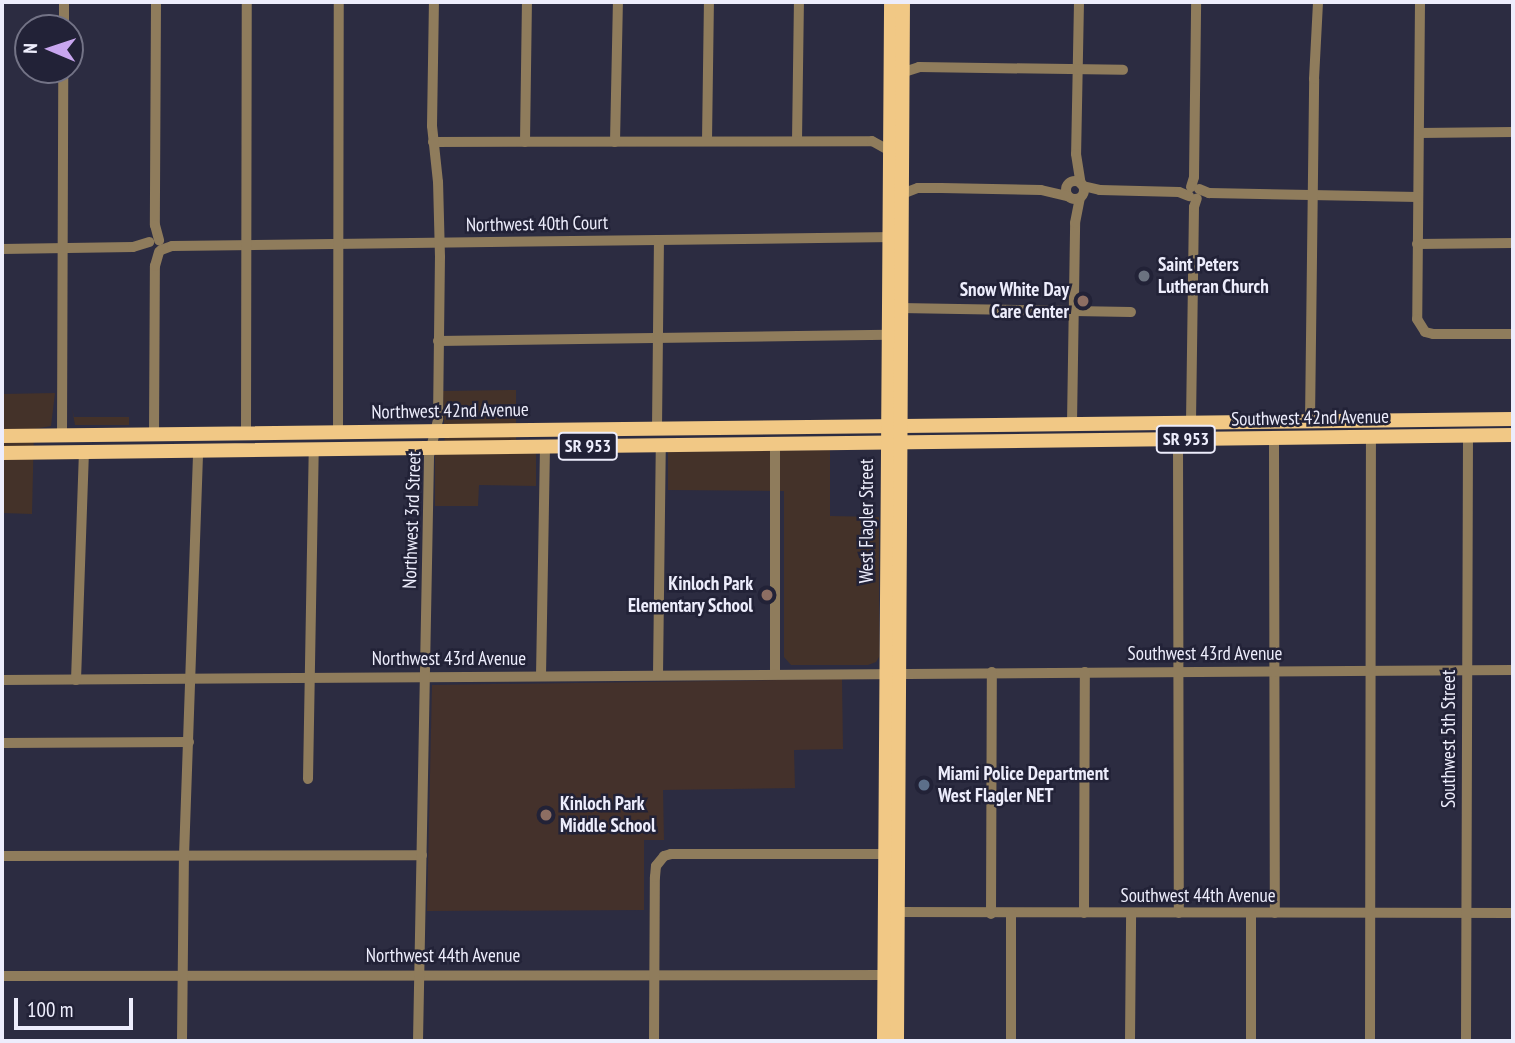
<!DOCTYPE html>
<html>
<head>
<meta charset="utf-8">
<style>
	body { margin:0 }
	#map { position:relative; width:1515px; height:1043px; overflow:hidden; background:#2c2c41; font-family:"PT Sans Narrow",sans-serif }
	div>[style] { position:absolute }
	.commercial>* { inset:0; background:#443229 }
	.education>* { inset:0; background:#44312b }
	.minor>* { height:10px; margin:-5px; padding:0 5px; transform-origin:5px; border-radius:5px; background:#8f7c5c }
	.minor>.ring { margin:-5px; padding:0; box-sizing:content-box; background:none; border:10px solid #8f7c5c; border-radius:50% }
	.major>* { height:14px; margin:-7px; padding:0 7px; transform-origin:7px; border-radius:7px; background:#f1c885 }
	.dots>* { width:19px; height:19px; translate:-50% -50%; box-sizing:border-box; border:4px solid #222237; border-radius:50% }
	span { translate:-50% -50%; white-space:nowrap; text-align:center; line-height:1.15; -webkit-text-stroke:5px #222237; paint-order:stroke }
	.shield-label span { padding:2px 5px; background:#222237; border:2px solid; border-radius:5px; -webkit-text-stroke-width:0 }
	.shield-label { font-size:18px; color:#ededfc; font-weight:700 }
	.street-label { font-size:19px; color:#ededfc }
	.poi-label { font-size:19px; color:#ededfc; font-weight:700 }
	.left { translate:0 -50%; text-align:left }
	.right { translate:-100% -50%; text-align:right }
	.frame { position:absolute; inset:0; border:4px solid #ededfc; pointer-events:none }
	.north { position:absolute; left:14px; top:14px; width:70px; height:70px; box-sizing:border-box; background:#222237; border:2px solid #737386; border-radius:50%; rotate:272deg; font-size:19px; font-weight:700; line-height:28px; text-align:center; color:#ededfc }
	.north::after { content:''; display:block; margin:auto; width:24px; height:32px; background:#c8a6ef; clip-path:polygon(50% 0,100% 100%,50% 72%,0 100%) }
	.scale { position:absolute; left:14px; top:998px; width:119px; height:32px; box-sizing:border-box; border:4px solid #ededfc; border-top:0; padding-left:9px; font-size:21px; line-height:24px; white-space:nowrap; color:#ededfc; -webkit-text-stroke:5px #222237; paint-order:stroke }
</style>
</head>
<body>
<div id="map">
	<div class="commercial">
		<div style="clip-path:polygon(516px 390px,516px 453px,536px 454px,536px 486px,479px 485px,478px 506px,435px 506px,435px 454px,445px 453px,443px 391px)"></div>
		<div style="clip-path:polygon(55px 393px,51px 426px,34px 429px,32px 514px,2px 513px,2px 394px)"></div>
		<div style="clip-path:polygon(72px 408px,74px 417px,129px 417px,129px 425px,75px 425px)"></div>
		<div style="clip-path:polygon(830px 450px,830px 516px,879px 517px,879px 657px,876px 662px,868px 665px,791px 665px,784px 657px,784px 491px,668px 490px,668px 452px)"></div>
	</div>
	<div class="education">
		<div style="clip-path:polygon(842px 679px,843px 749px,794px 750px,795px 788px,663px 790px,664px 840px,644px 840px,644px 910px,427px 911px,432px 685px)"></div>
	</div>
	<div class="minor">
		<div style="left:156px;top:2px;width:223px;rotate:90.3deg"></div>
		<div style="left:155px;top:225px;width:16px;rotate:75deg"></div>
		<div style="left:1079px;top:2px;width:152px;rotate:91.1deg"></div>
		<div style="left:1076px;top:154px;width:30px;rotate:81deg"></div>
		<div style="left:1420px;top:2px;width:317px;rotate:90.5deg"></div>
		<div style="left:1417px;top:319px;width:15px;rotate:58deg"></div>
		<div style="left:1425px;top:332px;width:8px;rotate:14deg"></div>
		<div style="left:1433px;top:334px;width:80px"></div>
		<div style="left:64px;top:28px;width:26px;rotate:-90deg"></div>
		<div style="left:901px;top:73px;width:19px;rotate:-18deg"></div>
		<div style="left:919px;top:67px;width:204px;rotate:0.8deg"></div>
		<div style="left:1419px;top:133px;width:94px;rotate:-0.6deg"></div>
		<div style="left:707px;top:141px;width:139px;rotate:-89.2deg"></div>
		<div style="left:797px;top:141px;width:139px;rotate:-89.2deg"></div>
		<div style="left:433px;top:142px;width:439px;rotate:-0.1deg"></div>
		<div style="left:872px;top:141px;width:21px;rotate:29deg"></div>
		<div style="left:525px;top:142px;width:140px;rotate:-89.2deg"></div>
		<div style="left:615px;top:142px;width:140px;rotate:-88.8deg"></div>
		<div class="ring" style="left:1066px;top:181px;width:8px;height:8px"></div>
		<div style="left:1083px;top:186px;width:17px;rotate:13deg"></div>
		<div style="left:1100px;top:190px;width:79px;rotate:1.5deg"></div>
		<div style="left:1179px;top:192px;width:11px;rotate:22deg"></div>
		<div style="left:1191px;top:187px;width:10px;rotate:-73deg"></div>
		<div style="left:1194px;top:177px;width:175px;rotate:-89.3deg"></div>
		<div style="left:1199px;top:189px;width:11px;rotate:22deg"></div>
		<div style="left:1209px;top:193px;width:209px;rotate:1.1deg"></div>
		<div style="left:902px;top:194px;width:17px;rotate:-21deg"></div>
		<div style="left:918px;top:188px;width:23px"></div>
		<div style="left:941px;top:188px;width:100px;rotate:1.1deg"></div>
		<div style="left:1041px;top:190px;width:28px;rotate:13deg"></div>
		<div style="left:1417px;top:244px;width:96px;rotate:-0.6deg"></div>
		<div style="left:2px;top:249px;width:131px;rotate:-0.9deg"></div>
		<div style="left:133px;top:247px;width:17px;rotate:-17deg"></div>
		<div style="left:161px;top:250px;width:12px;rotate:-20deg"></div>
		<div style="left:172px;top:246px;width:723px;rotate:-0.71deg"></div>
		<div style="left:900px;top:308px;width:231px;rotate:1deg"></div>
		<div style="left:438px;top:341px;width:450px;rotate:-0.8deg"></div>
		<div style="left:1310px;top:421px;width:342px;rotate:-89.3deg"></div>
		<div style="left:1314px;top:79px;width:77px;rotate:-87deg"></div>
		<div style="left:1191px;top:422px;width:215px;rotate:-89.2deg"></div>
		<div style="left:1194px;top:207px;width:9px;rotate:-72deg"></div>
		<div style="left:1072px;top:423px;width:200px;rotate:-89.1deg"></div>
		<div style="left:1075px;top:223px;width:25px;rotate:-79deg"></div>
		<div style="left:657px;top:428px;width:187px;rotate:-89.4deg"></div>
		<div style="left:338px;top:432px;width:430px;rotate:-89.9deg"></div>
		<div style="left:246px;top:433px;width:431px;rotate:-89.9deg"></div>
		<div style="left:154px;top:435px;width:169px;rotate:-89.7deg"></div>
		<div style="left:155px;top:266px;width:15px;rotate:-74deg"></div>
		<div style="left:62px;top:436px;width:366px;rotate:-89.8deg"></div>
		<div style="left:1274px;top:438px;width:475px;rotate:89.9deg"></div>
		<div style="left:1178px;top:439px;width:474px;rotate:89.9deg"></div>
		<div style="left:775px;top:674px;width:231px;rotate:-90deg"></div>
		<div style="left:658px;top:675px;width:230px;rotate:-89.3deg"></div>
		<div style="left:541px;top:676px;width:230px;rotate:-89deg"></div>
		<div style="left:2px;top:680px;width:1511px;rotate:-0.38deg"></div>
		<div style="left:76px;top:680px;width:227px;rotate:-88deg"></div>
		<div style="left:2px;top:743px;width:187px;rotate:-0.3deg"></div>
		<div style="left:308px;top:779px;width:329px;rotate:-89deg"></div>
		<div style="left:2px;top:856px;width:420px;rotate:-0.1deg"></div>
		<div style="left:893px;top:912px;width:620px;rotate:0.09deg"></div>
		<div style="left:1084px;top:913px;width:241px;rotate:-89.8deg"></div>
		<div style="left:991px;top:914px;width:242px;rotate:-89.8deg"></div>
		<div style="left:2px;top:976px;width:883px;rotate:-0.06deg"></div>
		<div style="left:182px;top:1041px;width:185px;rotate:-89.4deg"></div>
		<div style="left:184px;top:856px;width:405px;rotate:-88deg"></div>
		<div style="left:418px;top:1041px;width:585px;rotate:-88.92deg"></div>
		<div style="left:429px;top:456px;width:38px;rotate:-76deg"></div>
		<div style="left:438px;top:419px;width:162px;rotate:-89.3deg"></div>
		<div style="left:440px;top:257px;width:75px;rotate:-91.5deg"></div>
		<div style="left:438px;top:182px;width:56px;rotate:-96.1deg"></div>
		<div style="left:432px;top:126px;width:124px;rotate:-89.1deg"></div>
		<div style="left:654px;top:1041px;width:164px;rotate:-89.7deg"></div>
		<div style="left:655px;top:877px;width:11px;rotate:-85deg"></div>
		<div style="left:656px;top:866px;width:13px;rotate:-51deg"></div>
		<div style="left:664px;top:856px;width:7px;rotate:-16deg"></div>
		<div style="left:671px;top:854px;width:214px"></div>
		<div style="left:1011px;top:1041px;width:127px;rotate:-90deg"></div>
		<div style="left:1130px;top:1041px;width:127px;rotate:-89.5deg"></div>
		<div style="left:1251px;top:1041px;width:128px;rotate:-90deg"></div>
		<div style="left:1370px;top:1041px;width:604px;rotate:-89.91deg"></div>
		<div style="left:1466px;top:1041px;width:605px;rotate:-89.81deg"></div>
	</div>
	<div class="major">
		<div style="left:2px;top:436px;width:1511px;rotate:-0.64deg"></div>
		<div style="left:2px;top:453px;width:1511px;rotate:-0.68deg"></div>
		<div style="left:884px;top:1041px;width:1039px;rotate:-89.61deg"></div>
		<div style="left:897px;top:1041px;width:1039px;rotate:-89.67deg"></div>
	</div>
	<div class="dots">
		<div style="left:1144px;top:276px;background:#6b7280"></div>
		<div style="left:1083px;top:301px;background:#8d6e63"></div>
		<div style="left:767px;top:595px;background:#8d6e63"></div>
		<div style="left:924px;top:785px;background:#5c6f8a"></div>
		<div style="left:546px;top:815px;background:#8d6e63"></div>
	</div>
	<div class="shield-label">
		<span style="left:1186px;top:439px">SR 953</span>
		<span style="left:588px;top:446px">SR 953</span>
	</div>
	<div class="street-label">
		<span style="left:537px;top:224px;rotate:-1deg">Northwest 40th Court</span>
		<span style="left:450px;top:411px;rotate:-1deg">Northwest 42nd Avenue</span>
		<span style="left:1310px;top:418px;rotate:-1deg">Southwest 42nd Avenue</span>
		<span style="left:412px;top:520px;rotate:-88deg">Northwest 3rd Street</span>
		<span style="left:867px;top:521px;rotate:-90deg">West Flagler Street</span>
		<span style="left:1205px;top:654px">Southwest 43rd Avenue</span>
		<span style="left:449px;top:659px">Northwest 43rd Avenue</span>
		<span style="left:1449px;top:739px;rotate:-90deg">Southwest 5th Street</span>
		<span style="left:1198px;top:896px">Southwest 44th Avenue</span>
		<span style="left:443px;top:956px">Northwest 44th Avenue</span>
	</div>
	<div class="poi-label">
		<span class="left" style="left:1158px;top:276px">Saint Peters<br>Lutheran Church</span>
		<span class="right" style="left:1069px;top:301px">Snow White Day<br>Care Center</span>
		<span class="right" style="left:753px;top:595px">Kinloch Park<br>Elementary School</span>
		<span class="left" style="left:938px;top:785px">Miami Police Department<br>West Flagler NET</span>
		<span class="left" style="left:560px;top:815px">Kinloch Park<br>Middle School</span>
	</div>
	<div class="frame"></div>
	<div class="north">N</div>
	<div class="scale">100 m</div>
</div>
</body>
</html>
